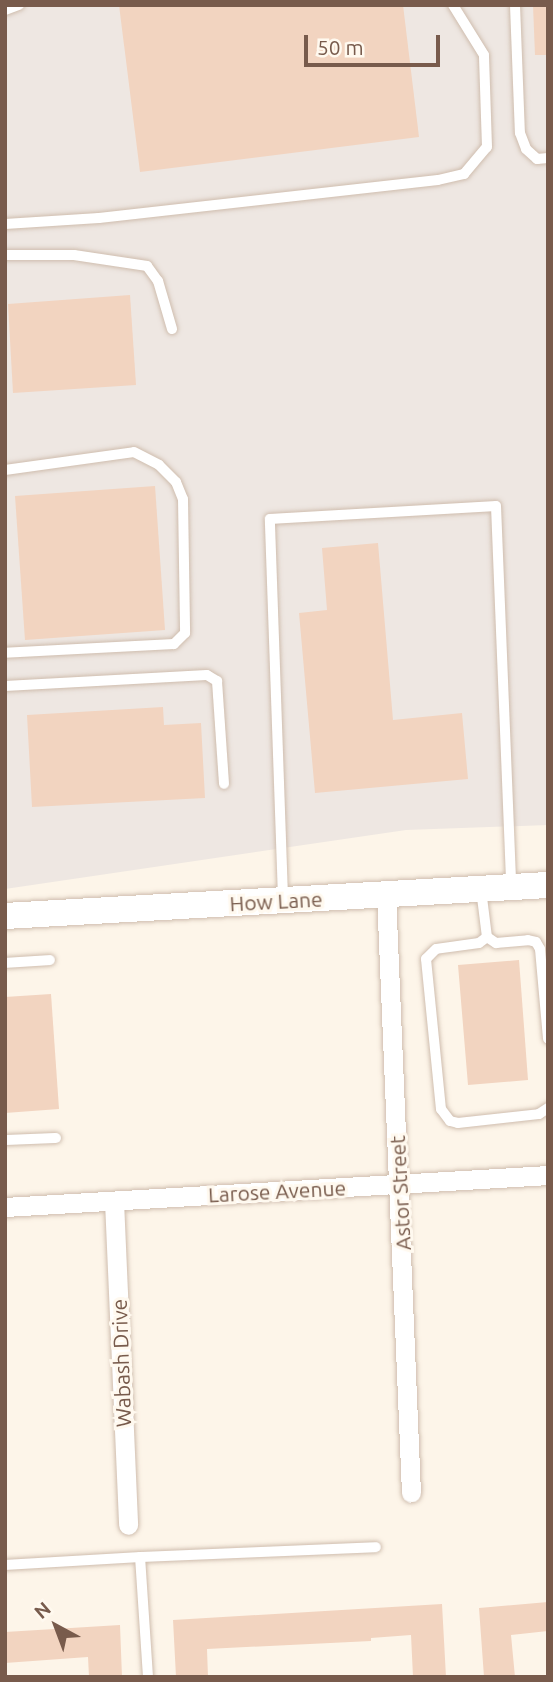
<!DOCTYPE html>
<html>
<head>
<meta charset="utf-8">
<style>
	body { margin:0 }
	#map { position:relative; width:553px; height:1682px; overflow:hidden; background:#fdf5e9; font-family:Ubuntu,sans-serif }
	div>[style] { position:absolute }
	.industrial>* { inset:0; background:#eee7e2 }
	.building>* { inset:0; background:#f2d4c0 }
	.roads { filter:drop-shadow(0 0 2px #cfbdae) drop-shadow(0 0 2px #cfbdae) }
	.lane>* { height:10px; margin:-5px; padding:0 5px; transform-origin:5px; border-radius:5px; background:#fff }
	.street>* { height:19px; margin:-9.5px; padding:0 9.5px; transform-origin:9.5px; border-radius:9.5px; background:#fff }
	.secondary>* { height:26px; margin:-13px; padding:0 13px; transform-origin:13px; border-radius:13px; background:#fff }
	span { translate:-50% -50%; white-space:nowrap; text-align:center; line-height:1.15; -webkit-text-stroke:6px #fff9ef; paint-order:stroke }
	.street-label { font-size:21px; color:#785b4c }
	.frame { position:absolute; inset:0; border:7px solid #785b4c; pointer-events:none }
	.north { position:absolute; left:21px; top:1591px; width:70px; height:70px; -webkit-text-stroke:5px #fff9ef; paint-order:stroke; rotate:319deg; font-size:19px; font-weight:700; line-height:28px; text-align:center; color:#785b4c }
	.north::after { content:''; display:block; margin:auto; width:24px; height:32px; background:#785b4c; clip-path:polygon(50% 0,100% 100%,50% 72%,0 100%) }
	.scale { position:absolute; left:304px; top:35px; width:136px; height:32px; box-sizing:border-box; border:4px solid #785b4c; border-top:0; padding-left:9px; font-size:21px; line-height:24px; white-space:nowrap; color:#785b4c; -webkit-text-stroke:5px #fff9ef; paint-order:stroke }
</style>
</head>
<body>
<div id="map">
	<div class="industrial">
		<div style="clip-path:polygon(5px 5px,548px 5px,548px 825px,406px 830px,5px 889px)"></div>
	</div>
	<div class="building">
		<div style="clip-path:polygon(119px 5px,403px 5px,419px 137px,140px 172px)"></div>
		<div style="clip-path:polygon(533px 5px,548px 5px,548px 55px,535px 55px)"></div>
		<div style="clip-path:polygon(130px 295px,136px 385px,13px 393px,8px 304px)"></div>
		<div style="clip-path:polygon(155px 486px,165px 630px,25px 640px,15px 496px)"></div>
		<div style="clip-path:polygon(378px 543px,393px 720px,462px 713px,468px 779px,315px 793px,299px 613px,327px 610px,322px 548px)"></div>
		<div style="clip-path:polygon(163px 707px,164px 725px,201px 723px,205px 798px,32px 807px,27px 715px)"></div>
		<div style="clip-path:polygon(519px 960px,528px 1080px,468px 1085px,458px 965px)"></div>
		<div style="clip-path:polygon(51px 994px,59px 1109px,5px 1113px,5px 997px)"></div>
		<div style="clip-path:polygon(548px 1602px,548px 1631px,511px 1635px,515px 1677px,484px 1677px,479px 1608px)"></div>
		<div style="clip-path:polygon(442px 1604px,446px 1677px,413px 1677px,411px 1635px,371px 1638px,371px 1641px,207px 1649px,208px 1677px,176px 1677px,173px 1620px)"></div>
		<div style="clip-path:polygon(120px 1625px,122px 1677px,89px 1677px,88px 1657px,5px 1663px,5px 1632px)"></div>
	</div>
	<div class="roads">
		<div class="lane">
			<div style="left:515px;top:5px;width:128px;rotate:87.8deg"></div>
			<div style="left:520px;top:133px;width:17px;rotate:69deg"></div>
			<div style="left:526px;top:149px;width:15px;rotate:42deg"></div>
			<div style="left:537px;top:159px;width:11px;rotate:-5deg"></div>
			<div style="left:5px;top:10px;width:15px;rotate:-20deg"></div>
			<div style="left:5px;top:224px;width:94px;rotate:-3.7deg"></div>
			<div style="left:99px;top:218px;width:341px;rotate:-6.4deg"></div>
			<div style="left:438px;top:180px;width:27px;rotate:-13deg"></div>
			<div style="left:464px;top:174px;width:35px;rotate:-50deg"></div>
			<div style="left:487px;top:147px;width:92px;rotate:-91.9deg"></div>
			<div style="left:484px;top:55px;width:59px;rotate:-121.8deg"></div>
			<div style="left:5px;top:255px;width:69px"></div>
			<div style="left:74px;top:255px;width:74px;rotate:8.6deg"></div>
			<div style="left:147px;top:266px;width:19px;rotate:54deg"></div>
			<div style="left:158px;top:281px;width:50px;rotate:73.7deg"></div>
			<div style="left:5px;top:470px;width:130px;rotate:-7.9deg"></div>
			<div style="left:134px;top:452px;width:28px;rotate:27deg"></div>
			<div style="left:159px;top:465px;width:24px;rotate:45deg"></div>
			<div style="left:176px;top:482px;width:18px;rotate:68deg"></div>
			<div style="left:183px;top:499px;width:134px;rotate:89.1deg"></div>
			<div style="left:185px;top:633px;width:16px;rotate:135deg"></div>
			<div style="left:174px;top:644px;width:169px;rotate:177deg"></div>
			<div style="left:5px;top:686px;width:202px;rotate:-3.1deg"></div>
			<div style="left:207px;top:675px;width:12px;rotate:31deg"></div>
			<div style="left:217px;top:681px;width:103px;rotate:86.1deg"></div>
			<div style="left:481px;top:889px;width:48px;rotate:82.9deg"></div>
			<div style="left:283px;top:897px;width:378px;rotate:-92deg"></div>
			<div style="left:270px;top:519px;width:226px;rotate:-3.3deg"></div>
			<div style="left:496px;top:506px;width:381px;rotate:87.7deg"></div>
			<div style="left:487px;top:937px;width:10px;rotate:143deg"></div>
			<div style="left:479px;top:943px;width:43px;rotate:172.1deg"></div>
			<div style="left:436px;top:949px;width:14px;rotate:135deg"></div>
			<div style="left:426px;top:959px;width:151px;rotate:84.3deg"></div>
			<div style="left:441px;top:1109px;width:15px;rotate:53deg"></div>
			<div style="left:450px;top:1121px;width:8px;rotate:14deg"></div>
			<div style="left:458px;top:1123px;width:81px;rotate:-6.3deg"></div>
			<div style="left:539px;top:1114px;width:11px;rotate:-34deg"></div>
			<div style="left:487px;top:937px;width:11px;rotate:34deg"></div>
			<div style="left:496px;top:943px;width:32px;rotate:-5deg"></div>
			<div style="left:528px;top:940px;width:8px;rotate:14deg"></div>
			<div style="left:536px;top:942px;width:8px;rotate:60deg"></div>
			<div style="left:540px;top:949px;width:90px;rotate:84.9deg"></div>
			<div style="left:5px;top:963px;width:45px;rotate:-3.8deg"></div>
			<div style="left:5px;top:1140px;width:51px;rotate:-2.2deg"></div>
			<div style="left:5px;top:1565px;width:135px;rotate:-3.4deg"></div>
			<div style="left:148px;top:1677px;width:120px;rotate:-93.8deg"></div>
			<div style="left:140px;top:1557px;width:236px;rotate:-2.4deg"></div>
		</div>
		<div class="street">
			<div style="left:386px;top:894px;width:599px;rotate:87.61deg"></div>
			<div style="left:114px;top:1201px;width:324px;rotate:87.5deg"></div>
			<div style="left:5px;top:1207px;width:544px;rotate:-3.37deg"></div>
		</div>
		<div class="secondary">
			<div style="left:5px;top:916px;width:544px;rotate:-3.27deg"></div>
		</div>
	</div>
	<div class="street-label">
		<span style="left:276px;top:901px;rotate:-3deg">How Lane</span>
		<span style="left:277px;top:1191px;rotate:-3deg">Larose Avenue</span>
		<span style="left:400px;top:1193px;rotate:-93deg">Astor Street</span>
		<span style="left:121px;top:1363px;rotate:-92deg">Wabash Drive</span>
	</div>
	<div class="frame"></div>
	<div class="north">N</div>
	<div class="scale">50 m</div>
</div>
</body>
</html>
